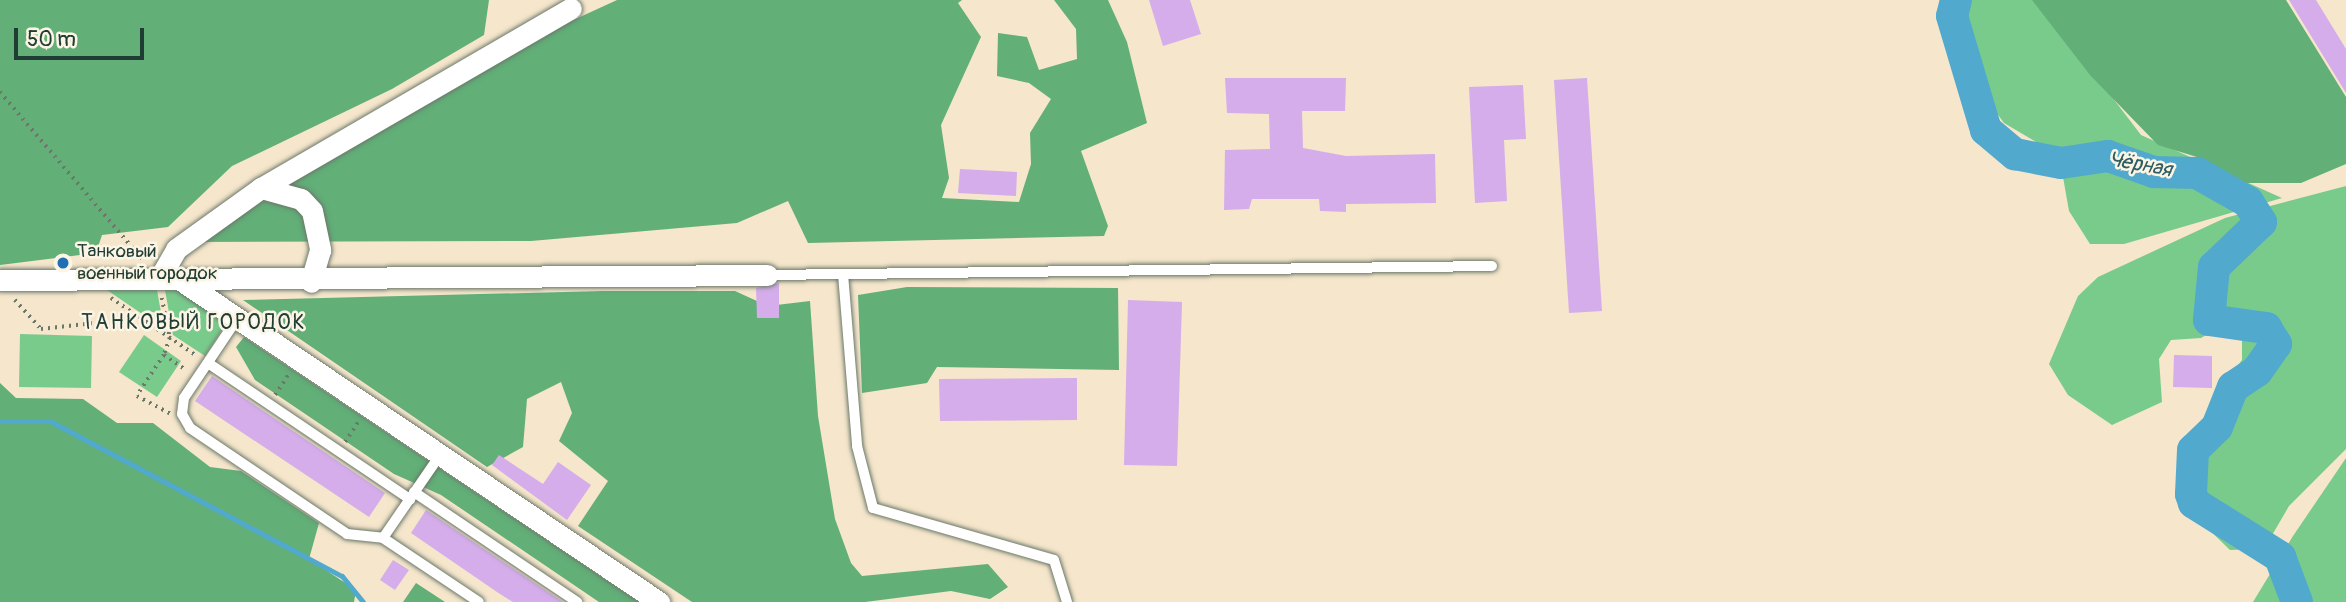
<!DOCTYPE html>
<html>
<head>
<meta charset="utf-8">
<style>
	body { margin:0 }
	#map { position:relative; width:2346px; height:602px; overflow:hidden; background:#f5e6cc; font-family:Pangolin,sans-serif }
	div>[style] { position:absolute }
	.green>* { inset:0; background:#79cb8c }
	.forest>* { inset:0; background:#62af78 }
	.stream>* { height:5px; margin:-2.5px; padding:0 2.5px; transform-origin:2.5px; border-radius:2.5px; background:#51a9ce }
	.river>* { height:32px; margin:-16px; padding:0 16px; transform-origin:16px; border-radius:16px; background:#51a9ce }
	.building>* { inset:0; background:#d4adea }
	.path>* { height:3.5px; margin-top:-1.75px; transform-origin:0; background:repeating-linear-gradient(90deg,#6a7869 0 2px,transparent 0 7px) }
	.roads { filter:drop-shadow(0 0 2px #6a7869) drop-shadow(0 0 2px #6a7869) }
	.lane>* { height:10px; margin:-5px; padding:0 5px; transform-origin:5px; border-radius:5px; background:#fff }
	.street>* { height:21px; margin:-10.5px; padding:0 10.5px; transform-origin:10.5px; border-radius:10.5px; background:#fff }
	.dots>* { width:19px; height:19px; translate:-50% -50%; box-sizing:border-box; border:4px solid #fcf5e5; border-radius:50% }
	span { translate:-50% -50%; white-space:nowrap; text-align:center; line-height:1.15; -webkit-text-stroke:5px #fcf5e5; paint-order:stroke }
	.poi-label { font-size:19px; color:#1f3d34 }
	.left { translate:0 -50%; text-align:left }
	.water-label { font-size:21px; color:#2e5d62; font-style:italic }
	.neighbourhood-label { font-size:21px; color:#1f3d34; letter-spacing:2px }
	.scale { position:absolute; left:14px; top:28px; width:130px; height:32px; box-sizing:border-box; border:4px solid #1f3d34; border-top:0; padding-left:9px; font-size:21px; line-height:24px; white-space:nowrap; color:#1f3d34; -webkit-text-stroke:5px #fcf5e5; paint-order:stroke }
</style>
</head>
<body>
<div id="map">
	<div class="green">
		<div style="clip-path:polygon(1965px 0,2038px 0,2141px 135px,2282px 198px,2124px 244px,2090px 244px,2069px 211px,2063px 177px,2048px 149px,2004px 123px,1986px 98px,1960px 17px)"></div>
		<div style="clip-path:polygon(2346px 186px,2346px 449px,2289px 506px,2264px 549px,2230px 550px,2192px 513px,2182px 478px,2216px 396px,2242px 360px,2242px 330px,2218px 328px,2201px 338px,2171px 340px,2159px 359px,2162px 402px,2112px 425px,2068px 395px,2049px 364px,2078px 296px,2098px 277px,2225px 218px)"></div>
		<div style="clip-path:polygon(107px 290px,157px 290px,164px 329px)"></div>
		<div style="clip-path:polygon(165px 290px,183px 290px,228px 321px,205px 356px,173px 335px)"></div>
		<div style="clip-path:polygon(20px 334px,92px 336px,91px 388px,19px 387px)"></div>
		<div style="clip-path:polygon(144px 335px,181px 361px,157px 397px,119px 372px)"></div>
		<div style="clip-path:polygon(2346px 458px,2346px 602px,2253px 602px,2293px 536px)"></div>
	</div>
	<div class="forest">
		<div style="clip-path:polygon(0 0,489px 0,484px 35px,392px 89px,232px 166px,168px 227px,102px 235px,96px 253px,0 265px)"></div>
		<div style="clip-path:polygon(617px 0,962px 0,958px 3px,981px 37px,941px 125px,949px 178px,942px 198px,1019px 202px,1031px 164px,1030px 133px,1051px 99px,1029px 83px,997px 76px,998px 33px,1027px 37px,1039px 70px,1077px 59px,1076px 29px,1054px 0,1108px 0,1127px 42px,1147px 123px,1081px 151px,1108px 226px,1104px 236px,808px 243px,788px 201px,737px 223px,531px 241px,191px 242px,519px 45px)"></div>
		<div style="clip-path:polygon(2032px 0,2286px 0,2346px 97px,2346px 164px,2301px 183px,2245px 183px,2200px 158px,2158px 145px,2090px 75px)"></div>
		<div style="clip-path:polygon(907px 287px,1118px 288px,1119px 370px,937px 367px,927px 383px,862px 393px,858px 295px)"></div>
		<div style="clip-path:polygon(603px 291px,735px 291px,768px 306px,810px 301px,818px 416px,835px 519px,851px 563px,862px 576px,988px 564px,1008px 587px,990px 599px,951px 591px,865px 602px,692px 602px,578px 526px,608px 481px,559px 441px,572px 413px,561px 382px,527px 399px,523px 447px,487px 467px,243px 300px)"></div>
		<div style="clip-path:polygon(244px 337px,639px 602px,599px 602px,441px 495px,394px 474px,255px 380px,236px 347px)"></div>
		<div style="clip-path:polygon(0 383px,16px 398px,83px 399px,117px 423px,153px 423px,210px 467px,241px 471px,319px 523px,309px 559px,356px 590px,354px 602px,0 602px)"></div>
		<div style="clip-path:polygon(416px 583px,445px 602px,403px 602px)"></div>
	</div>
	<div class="stream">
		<div style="left:0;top:421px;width:50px"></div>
		<div style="left:50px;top:421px;width:331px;rotate:28deg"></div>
		<div style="left:342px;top:576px;width:33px;rotate:51deg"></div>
	</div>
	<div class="river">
		<div style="left:1956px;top:0;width:16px;rotate:104deg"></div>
		<div style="left:1952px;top:16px;width:119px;rotate:73.4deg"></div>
		<div style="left:1986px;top:130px;width:38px;rotate:40deg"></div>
		<div style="left:2015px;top:154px;width:47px;rotate:11.1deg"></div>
		<div style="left:2061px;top:163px;width:48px;rotate:-8.5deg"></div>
		<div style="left:2108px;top:156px;width:49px;rotate:19.2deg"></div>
		<div style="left:2154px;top:172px;width:43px;rotate:1.3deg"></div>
		<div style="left:2197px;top:173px;width:59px;rotate:29.6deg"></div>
		<div style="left:2248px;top:202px;width:24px;rotate:57deg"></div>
		<div style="left:2261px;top:222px;width:65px;rotate:136.2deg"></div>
		<div style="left:2214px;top:267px;width:53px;rotate:95.4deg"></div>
		<div style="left:2209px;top:320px;width:58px;rotate:8deg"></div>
		<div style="left:2266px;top:328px;width:19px;rotate:58deg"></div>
		<div style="left:2276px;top:344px;width:33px;rotate:125deg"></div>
		<div style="left:2257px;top:371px;width:29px;rotate:146deg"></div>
		<div style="left:2233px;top:387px;width:43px;rotate:111.8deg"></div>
		<div style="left:2217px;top:427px;width:33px;rotate:136deg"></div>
		<div style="left:2193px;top:450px;width:44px;rotate:92.6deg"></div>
		<div style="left:2191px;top:494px;width:9px;rotate:72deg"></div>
		<div style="left:2194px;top:503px;width:102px;rotate:32.1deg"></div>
		<div style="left:2280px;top:557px;width:48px;rotate:69.3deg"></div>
	</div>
	<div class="building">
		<div style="clip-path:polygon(1149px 0,1190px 0,1201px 34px,1163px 46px)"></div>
		<div style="clip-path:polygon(2289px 0,2316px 0,2346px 49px,2346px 93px)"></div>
		<div style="clip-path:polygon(1225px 78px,1346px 78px,1345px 111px,1302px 111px,1303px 148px,1346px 156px,1435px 154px,1436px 203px,1346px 204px,1346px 212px,1320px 211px,1319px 199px,1252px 199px,1249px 209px,1224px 210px,1225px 150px,1270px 149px,1269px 114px,1227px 113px)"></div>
		<div style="clip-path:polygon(1587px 78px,1602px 311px,1569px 313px,1554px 80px)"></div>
		<div style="clip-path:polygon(1523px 85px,1526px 139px,1504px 140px,1507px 201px,1475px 203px,1469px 87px)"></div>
		<div style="clip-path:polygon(960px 169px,1017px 172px,1016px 196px,958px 193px)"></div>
		<div style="clip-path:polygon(779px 283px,779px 318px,757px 318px,756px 288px)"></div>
		<div style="clip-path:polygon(1128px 300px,1182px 302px,1177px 466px,1124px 465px)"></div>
		<div style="clip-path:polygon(2174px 355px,2212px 356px,2212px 388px,2173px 387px)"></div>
		<div style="clip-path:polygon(212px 376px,385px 493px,369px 517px,195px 401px)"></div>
		<div style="clip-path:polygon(1077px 378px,1077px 420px,940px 421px,939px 379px)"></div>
		<div style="clip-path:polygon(499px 455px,543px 484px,558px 462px,591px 485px,567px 520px,492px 465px)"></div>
		<div style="clip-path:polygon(426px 510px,563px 602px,513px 602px,497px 592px,411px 533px)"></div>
		<div style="clip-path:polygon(393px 560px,409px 570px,395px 590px,380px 580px)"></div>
	</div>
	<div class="path">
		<div style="left:0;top:92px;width:222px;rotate:49.6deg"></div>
		<div style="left:111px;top:298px;width:104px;rotate:34deg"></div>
		<div style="left:162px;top:298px;width:41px;rotate:78.7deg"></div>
		<div style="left:170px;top:338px;width:18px;rotate:109deg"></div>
		<div style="left:164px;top:355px;width:27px;rotate:34deg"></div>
		<div style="left:15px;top:300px;width:39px;rotate:48deg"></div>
		<div style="left:41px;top:329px;width:98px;rotate:-6.5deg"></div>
		<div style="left:164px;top:355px;width:49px;rotate:123.4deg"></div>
		<div style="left:137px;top:396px;width:38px;rotate:28deg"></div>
		<div style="left:275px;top:395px;width:24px;rotate:-57deg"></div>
		<div style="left:345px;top:442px;width:24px;rotate:-57deg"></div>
	</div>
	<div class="roads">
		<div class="lane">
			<div style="left:843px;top:274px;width:173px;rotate:85.3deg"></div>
			<div style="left:857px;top:446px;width:64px;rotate:75.5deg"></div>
			<div style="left:873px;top:508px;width:188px;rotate:16deg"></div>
			<div style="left:1054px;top:560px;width:44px;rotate:72.8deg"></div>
			<div style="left:767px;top:275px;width:725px;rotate:-0.71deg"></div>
			<div style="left:237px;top:319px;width:95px;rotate:123.9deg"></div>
			<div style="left:184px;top:398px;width:16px;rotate:97deg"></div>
			<div style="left:182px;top:414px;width:16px;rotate:60deg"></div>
			<div style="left:190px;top:428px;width:189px;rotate:34deg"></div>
			<div style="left:347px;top:534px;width:36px;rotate:6deg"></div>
			<div style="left:383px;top:538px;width:115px;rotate:33.7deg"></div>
			<div style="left:208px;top:363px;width:244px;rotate:34deg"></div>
			<div style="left:414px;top:492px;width:197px;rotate:34deg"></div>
			<div style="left:383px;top:538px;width:101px;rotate:-55.5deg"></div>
		</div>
		<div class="street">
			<div style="left:261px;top:188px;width:41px;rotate:15.4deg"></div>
			<div style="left:301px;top:199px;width:16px;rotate:47deg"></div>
			<div style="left:312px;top:211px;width:40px;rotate:78deg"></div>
			<div style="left:320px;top:250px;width:33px;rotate:106deg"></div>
			<div style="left:159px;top:279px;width:34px;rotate:-60deg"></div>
			<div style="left:176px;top:249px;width:105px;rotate:-35.7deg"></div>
			<div style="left:261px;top:188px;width:358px;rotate:-30.1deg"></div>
			<div style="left:179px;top:279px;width:579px;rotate:33.94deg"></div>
			<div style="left:0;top:280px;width:767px;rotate:-0.37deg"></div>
		</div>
	</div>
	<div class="dots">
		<div style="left:63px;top:263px;background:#1f6fb2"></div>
	</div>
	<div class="poi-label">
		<span class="left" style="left:77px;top:263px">Танковый<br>военный городок</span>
	</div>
	<div class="water-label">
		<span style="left:2140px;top:165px;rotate:10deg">Чёрная</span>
	</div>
	<div class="neighbourhood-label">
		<span style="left:194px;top:323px">ТАНКОВЫЙ ГОРОДОК</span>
	</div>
	<div class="scale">50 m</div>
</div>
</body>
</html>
